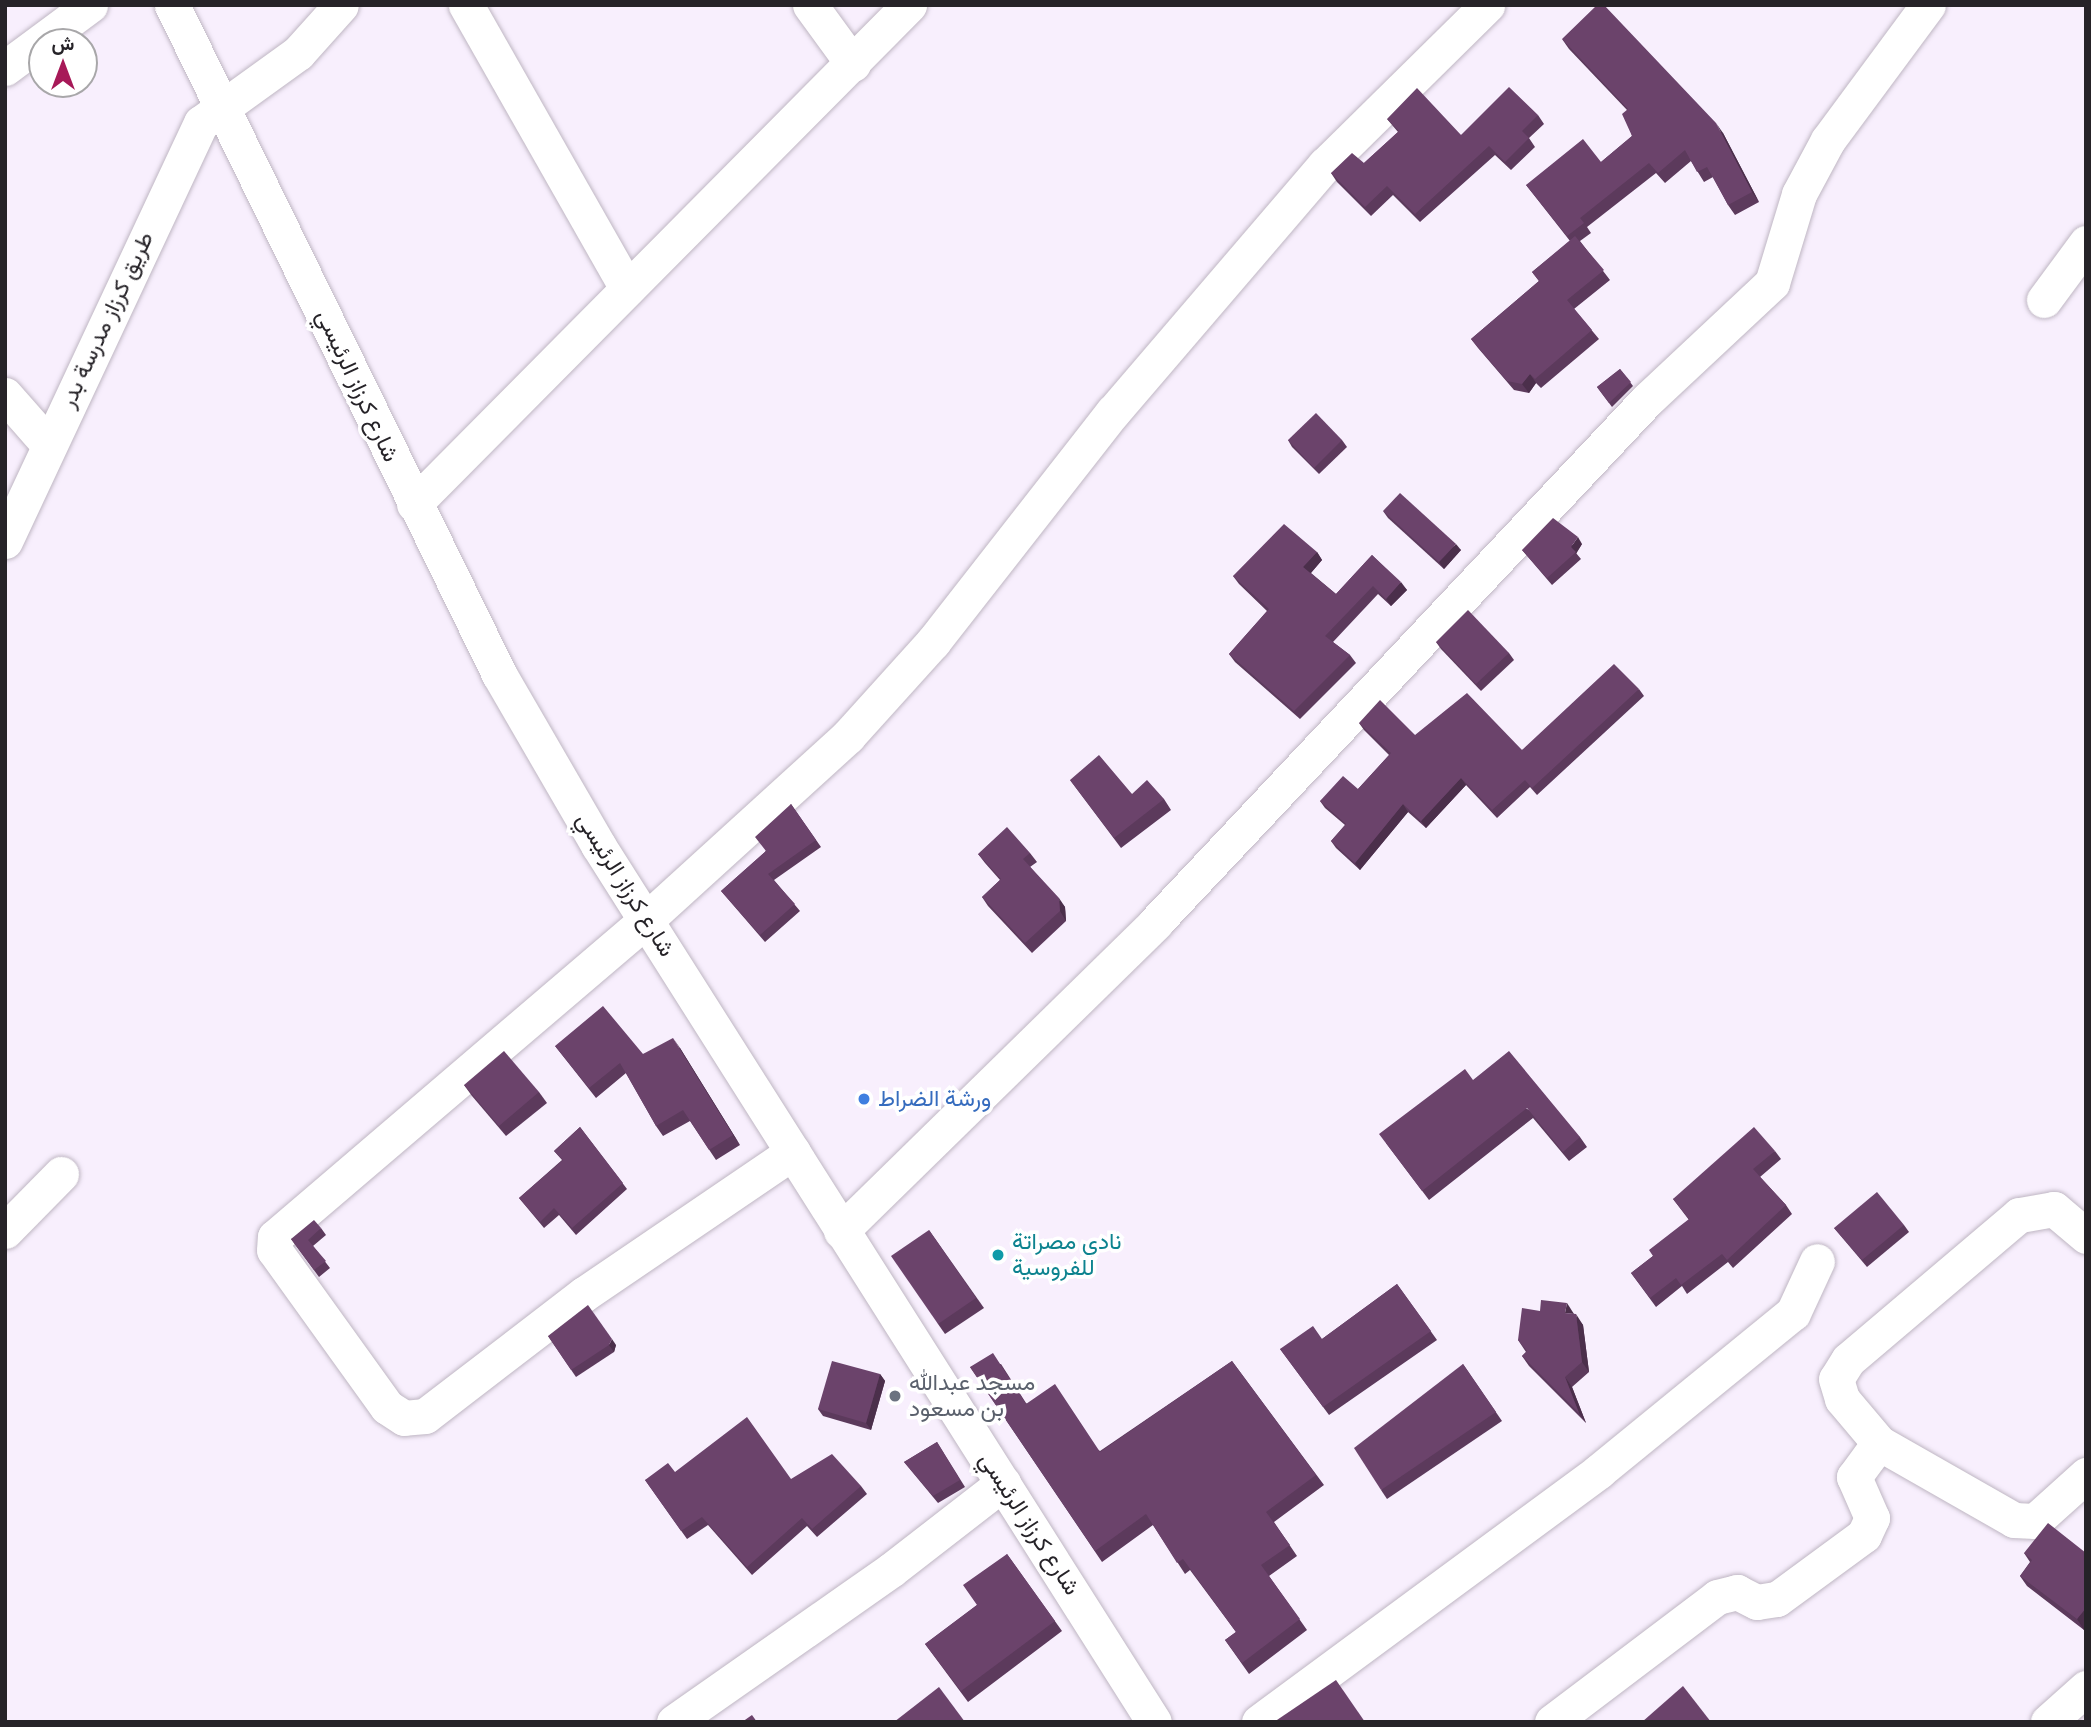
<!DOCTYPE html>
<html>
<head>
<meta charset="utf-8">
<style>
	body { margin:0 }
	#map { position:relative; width:2091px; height:1727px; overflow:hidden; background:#f8effd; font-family:Karla,Vazirmatn,sans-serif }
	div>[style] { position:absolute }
	.roads { filter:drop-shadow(0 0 2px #bfb6c3) drop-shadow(0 0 2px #bfb6c3) }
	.minor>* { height:35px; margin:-17.5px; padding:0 17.5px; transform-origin:17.5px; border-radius:17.5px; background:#fff }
	.wall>* { inset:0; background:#5c3a5c }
	.shaded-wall>* { inset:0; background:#4b2f4b }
	.building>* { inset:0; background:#6b436b }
	.dots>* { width:19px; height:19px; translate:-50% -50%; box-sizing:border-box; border:4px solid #fff; border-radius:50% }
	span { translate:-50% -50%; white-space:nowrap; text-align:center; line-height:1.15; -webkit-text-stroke:7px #fff; paint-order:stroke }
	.street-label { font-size:23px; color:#262328 }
	.shop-label { font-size:23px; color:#366cbe }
	.left { translate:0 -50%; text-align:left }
	.culture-label { font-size:23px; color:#0d838f }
	.worship-label { font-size:23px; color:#5b616d }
	.frame { position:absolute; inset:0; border:7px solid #262328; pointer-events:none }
	.north { position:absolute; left:28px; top:28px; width:70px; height:70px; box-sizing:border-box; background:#fff; border:2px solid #a8a7a9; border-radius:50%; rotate:0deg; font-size:19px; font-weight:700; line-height:28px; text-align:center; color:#262328 }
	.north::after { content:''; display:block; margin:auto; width:24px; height:32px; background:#a71958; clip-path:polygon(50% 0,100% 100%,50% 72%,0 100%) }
</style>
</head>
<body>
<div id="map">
	<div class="roads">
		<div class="minor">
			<div style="left:172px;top:5px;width:745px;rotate:63.95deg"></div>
			<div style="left:499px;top:674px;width:198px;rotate:59.9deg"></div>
			<div style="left:598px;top:845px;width:1038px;rotate:57.63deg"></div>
			<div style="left:466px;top:5px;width:326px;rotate:60.4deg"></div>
			<div style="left:810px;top:5px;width:73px;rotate:53.9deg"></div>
			<div style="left:5px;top:68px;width:106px;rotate:-36.5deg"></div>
			<div style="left:2044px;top:300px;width:71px;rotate:-53.6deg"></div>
			<div style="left:5px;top:395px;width:67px;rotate:48.7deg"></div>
			<div style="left:414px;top:504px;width:703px;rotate:-45.23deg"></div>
			<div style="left:5px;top:541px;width:462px;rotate:-64.9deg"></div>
			<div style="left:201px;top:123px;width:120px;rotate:-35.8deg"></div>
			<div style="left:298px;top:53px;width:64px;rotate:-48.1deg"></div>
			<div style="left:793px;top:1152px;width:253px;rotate:145.8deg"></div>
			<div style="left:584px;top:1294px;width:200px;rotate:142.5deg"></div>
			<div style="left:425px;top:1416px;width:21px;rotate:175deg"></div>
			<div style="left:404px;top:1418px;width:20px;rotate:-147deg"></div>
			<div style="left:387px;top:1407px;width:193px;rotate:-125.7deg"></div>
			<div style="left:274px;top:1250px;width:13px;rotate:-86deg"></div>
			<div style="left:275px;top:1237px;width:488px;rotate:-40.5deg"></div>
			<div style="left:646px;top:920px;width:273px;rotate:-42.3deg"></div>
			<div style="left:848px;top:736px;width:127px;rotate:-47.9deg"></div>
			<div style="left:933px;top:642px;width:292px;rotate:-52deg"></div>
			<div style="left:1113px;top:412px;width:326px;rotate:-49.4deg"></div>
			<div style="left:1325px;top:165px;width:228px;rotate:-44.6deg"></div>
			<div style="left:5px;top:1231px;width:80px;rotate:-45.5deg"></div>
			<div style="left:841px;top:1231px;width:440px;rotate:-44.4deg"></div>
			<div style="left:1155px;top:923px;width:719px;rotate:-46.75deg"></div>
			<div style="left:1648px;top:399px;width:170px;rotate:-43.1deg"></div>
			<div style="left:1772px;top:283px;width:93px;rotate:-73.1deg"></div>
			<div style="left:1799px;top:194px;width:61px;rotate:-61.8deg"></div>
			<div style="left:1828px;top:140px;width:168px;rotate:-53.5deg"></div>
			<div style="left:2086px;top:1236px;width:42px;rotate:-139.8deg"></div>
			<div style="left:2054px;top:1209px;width:36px;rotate:170deg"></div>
			<div style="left:2019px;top:1215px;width:224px;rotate:139.7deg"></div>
			<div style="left:1848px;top:1360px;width:22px;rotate:122deg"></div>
			<div style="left:1836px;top:1379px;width:21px;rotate:73deg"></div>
			<div style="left:1842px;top:1399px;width:57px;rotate:49.9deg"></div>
			<div style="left:1879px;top:1443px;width:155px;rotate:29.7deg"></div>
			<div style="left:2014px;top:1520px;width:21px;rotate:3deg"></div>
			<div style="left:2035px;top:1521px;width:69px;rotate:-42deg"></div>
			<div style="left:674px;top:1722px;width:265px;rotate:-35deg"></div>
			<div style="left:891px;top:1570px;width:142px;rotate:-37.8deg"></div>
			<div style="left:1259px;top:1722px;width:423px;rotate:-36.4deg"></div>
			<div style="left:1599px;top:1471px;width:250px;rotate:-39.2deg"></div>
			<div style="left:1793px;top:1313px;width:57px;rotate:-65.2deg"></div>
			<div style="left:1552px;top:1722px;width:207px;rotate:-37.1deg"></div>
			<div style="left:1717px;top:1597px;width:21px;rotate:-14deg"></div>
			<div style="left:1737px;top:1592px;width:22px;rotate:27deg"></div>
			<div style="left:1757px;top:1602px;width:20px;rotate:-9deg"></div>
			<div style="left:1777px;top:1599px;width:108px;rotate:-36.3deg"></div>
			<div style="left:1864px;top:1535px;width:19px;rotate:-65deg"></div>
			<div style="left:1872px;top:1518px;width:45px;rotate:-113.7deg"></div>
			<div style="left:1854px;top:1477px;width:42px;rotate:-53.7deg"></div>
			<div style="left:2048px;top:1722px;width:51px;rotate:-41.8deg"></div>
		</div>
	</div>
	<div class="wall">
		<div style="clip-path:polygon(1562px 39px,1723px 133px,1759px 202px,1735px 215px,1728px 205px,1713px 177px,1704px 182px,1691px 161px,1665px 183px,1656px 173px,1587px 227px,1591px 233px,1580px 241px,1610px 280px,1574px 309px,1599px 339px,1541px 388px,1536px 383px,1529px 393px,1514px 390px,1478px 348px,1471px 339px,1539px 281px,1532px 272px,1570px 241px,1526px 185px,1601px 162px,1632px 136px,1627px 110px,1569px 49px)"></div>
		<div style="clip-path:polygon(1538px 115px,1544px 124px,1529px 138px,1535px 147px,1511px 170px,1495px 155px,1420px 222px,1393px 195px,1371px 216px,1337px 182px,1331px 173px,1364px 163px,1398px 132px,1387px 119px,1461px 135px)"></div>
		<div style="clip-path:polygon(1620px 369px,1633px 386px,1612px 407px,1597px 387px)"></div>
		<div style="clip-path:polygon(1288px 440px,1342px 440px,1347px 447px,1319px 474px,1292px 447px)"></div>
		<div style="clip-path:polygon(1383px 511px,1461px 550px,1444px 569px,1388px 518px)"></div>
		<div style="clip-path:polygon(1582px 544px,1576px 553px,1581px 559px,1552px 585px,1522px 550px)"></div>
		<div style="clip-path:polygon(1317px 552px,1322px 560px,1311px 573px,1336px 594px,1372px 555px,1407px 590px,1391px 606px,1378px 594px,1333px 642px,1350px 655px,1356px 663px,1300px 719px,1235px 662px,1229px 654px,1267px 611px,1239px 584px,1233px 576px)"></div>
		<div style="clip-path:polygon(1436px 642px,1509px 653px,1514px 660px,1481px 691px,1441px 649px)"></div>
		<div style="clip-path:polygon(1639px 689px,1644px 696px,1537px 795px,1530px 787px,1497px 818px,1466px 785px,1426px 828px,1408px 812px,1360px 870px,1336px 848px,1331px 841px,1345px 825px,1325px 808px,1320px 801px,1358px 789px,1389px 755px,1364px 730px,1359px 723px,1415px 735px,1522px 750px)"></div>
		<div style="clip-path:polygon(1070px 780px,1132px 794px,1164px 799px,1171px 810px,1121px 848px)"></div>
		<div style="clip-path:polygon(791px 804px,821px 847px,774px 880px,800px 911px,765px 942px,721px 891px,765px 852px)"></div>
		<div style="clip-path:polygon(1030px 853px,1037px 862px,1030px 867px,1065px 907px,1066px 921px,1032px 953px,988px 906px,982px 897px,1000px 880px,985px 863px,978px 854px)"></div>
		<div style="clip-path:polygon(555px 1046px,643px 1054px,680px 1048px,740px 1145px,716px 1160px,690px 1121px,663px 1136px,656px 1126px,626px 1073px,596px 1098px)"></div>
		<div style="clip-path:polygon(1473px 1080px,1580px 1137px,1587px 1147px,1569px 1161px,1533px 1118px,1429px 1200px,1386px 1143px)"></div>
		<div style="clip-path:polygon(464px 1085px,539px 1092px,547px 1103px,506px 1136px,472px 1096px)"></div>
		<div style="clip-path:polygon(580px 1127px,627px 1189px,576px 1235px,559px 1215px,544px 1228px,519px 1198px,562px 1160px,554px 1151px)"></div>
		<div style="clip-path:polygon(1775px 1151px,1781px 1159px,1760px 1177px,1786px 1205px,1792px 1214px,1733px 1268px,1728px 1262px,1687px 1294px,1682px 1286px,1656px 1307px,1631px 1273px,1653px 1256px,1689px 1220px,1673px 1199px)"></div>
		<div style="clip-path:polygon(1904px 1225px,1909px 1232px,1867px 1267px,1834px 1228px)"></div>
		<div style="clip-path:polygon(321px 1228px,326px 1235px,313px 1246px,330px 1268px,319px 1277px,291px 1239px)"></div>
		<div style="clip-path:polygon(929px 1230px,984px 1308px,945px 1334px,938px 1324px)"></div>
		<div style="clip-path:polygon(1397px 1284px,1437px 1340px,1329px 1415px,1280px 1349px,1322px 1339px)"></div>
		<div style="clip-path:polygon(1574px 1314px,1583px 1325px,1589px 1372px,1572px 1387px,1586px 1423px,1529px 1366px,1522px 1356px,1526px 1352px,1518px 1340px)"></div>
		<div style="clip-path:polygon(548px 1336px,616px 1345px,614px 1352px,576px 1377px)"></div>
		<div style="clip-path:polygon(1232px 1361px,1324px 1485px,1274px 1522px,1297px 1556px,1269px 1576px,1307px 1630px,1249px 1674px,1225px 1640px,1236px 1632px,1190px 1570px,1185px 1574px,1153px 1525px,1102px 1562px,970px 1367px,1001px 1364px,1026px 1403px,1100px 1451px)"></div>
		<div style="clip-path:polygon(1463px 1364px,1502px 1421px,1387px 1499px,1381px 1490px)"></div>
		<div style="clip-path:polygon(880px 1374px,885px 1381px,871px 1430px,823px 1416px,818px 1409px)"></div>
		<div style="clip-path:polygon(937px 1442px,965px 1487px,938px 1503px,904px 1462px)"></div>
		<div style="clip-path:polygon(675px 1472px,791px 1479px,861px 1486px,867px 1494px,817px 1537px,807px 1526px,752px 1575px,708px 1525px,687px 1539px,645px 1480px)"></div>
		<div style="clip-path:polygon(2024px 1553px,2086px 1553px,2086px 1627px,2084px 1630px,2027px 1586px,2020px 1576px,2030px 1562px)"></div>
		<div style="clip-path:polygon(1007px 1554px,1062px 1631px,968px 1702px,925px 1644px,977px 1605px)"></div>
	</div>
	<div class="shaded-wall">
		<div style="clip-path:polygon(1716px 123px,1723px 133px,1759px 202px,1752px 192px)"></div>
		<div style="clip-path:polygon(1530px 374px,1536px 383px,1529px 393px,1522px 384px)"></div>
		<div style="clip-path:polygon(1578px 537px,1582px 544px,1576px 554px,1571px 547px)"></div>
		<div style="clip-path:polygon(1456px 544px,1461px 550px,1444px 569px,1439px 562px)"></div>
		<div style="clip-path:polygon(1317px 552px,1322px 560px,1309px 575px,1303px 567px)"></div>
		<div style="clip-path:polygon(1401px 582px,1407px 590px,1391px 606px,1386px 599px)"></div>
		<div style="clip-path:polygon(1461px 778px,1466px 785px,1426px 828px,1421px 821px)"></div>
		<div style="clip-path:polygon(1403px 804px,1408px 812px,1360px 870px,1355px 863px)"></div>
		<div style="clip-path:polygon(1059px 898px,1065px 907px,1066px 921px,1060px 911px)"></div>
		<div style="clip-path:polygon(673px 1038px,680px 1048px,740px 1145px,733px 1135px)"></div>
		<div style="clip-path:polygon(1567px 1303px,1574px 1314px,1565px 1313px)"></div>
		<div style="clip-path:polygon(1576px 1314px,1583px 1325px,1589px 1372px,1582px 1362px)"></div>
		<div style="clip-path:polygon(612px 1339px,616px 1345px,614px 1352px,609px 1345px)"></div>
		<div style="clip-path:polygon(880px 1374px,885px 1381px,871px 1430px,866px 1423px)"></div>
		<div style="clip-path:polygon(1565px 1377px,1572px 1387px,1586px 1423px,1579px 1413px)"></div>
		<div style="clip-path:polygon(2086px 1608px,2086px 1627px,2084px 1630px,2077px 1619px)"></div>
	</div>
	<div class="building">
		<div style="clip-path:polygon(1597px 5px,1604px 5px,1716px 123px,1752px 192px,1728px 205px,1707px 167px,1697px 172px,1685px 150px,1658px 173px,1649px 163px,1580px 218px,1584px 223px,1567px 236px,1526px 185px,1583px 139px,1601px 162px,1632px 136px,1622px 114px,1628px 109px,1562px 39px)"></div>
		<div style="clip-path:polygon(1509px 87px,1538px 115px,1522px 131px,1529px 138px,1505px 162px,1489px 146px,1415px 214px,1387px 186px,1365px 207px,1331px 173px,1352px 153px,1364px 163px,1399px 131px,1387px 119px,1417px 88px,1461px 135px)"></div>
		<div style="clip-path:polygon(1575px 236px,1604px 270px,1567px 300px,1592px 330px,1535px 379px,1530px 374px,1522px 384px,1507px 381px,1471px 339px,1539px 281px,1532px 272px)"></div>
		<div style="clip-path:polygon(1620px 369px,1631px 382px,1609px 403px,1597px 387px)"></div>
		<div style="clip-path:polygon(1316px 413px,1342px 440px,1314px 468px,1288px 440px)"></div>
		<div style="clip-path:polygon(1400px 493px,1456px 544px,1439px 562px,1383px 511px)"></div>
		<div style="clip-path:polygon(1553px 518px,1578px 537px,1571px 547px,1576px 552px,1547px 578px,1522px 550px)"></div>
		<div style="clip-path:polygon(1284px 524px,1317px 552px,1303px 567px,1336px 594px,1372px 555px,1401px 582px,1386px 599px,1373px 586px,1325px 636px,1350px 655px,1294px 711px,1229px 654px,1269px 609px,1233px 576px)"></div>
		<div style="clip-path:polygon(1468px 610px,1509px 653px,1476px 684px,1436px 642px)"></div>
		<div style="clip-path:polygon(1614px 664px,1639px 689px,1532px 788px,1525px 780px,1492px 810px,1461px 778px,1421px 821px,1403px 804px,1355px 863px,1331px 841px,1346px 824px,1320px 801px,1343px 776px,1358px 789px,1391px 753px,1359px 723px,1380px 700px,1415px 735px,1467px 693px,1522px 750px)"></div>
		<div style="clip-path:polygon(1099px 755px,1132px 794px,1147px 780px,1164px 799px,1114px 838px,1070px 780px)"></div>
		<div style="clip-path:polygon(791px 804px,816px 840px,768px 874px,795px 904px,760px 935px,721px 891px,766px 851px,755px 837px)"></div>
		<div style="clip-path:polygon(1007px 827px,1030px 853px,1023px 859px,1059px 898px,1060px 911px,1025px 943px,982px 897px,1001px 879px,978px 854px)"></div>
		<div style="clip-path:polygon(603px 1006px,643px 1054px,673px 1038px,733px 1135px,709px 1150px,683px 1110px,656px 1126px,620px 1063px,589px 1088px,555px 1046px)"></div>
		<div style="clip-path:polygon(504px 1051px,539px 1092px,499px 1126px,464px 1085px)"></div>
		<div style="clip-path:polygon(1509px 1051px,1580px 1137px,1563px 1152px,1527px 1108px,1422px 1191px,1379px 1134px,1465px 1069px,1473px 1080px)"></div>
		<div style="clip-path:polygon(580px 1127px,623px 1183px,572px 1228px,554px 1208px,540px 1222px,519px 1198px,563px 1160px,554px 1151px)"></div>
		<div style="clip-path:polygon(1754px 1127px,1775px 1151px,1753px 1169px,1786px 1205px,1727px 1260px,1722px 1254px,1681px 1285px,1676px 1278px,1650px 1298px,1631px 1273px,1653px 1256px,1649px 1250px,1689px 1219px,1673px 1199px)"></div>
		<div style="clip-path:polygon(1877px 1192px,1904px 1225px,1862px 1260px,1834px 1228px)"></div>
		<div style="clip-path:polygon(314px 1220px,321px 1228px,308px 1240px,326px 1261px,314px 1270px,291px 1239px)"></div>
		<div style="clip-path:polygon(929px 1230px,976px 1298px,938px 1324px,891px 1256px)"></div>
		<div style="clip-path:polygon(1397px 1284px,1431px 1331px,1323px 1407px,1280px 1349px,1313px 1326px,1322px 1339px)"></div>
		<div style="clip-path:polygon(1541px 1300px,1567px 1303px,1565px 1313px,1576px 1314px,1582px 1362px,1565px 1377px,1579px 1413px,1522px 1356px,1527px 1351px,1518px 1340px,1522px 1308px,1540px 1311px)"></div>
		<div style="clip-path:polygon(588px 1305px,612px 1339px,609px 1345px,571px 1370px,548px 1336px)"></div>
		<div style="clip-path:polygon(993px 1353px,1026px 1404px,1055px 1384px,1100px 1452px,1232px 1361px,1316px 1475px,1266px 1512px,1290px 1545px,1261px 1565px,1300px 1619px,1242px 1663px,1225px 1640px,1236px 1632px,1183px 1559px,1177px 1563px,1146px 1514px,1095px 1551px,970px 1367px)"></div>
		<div style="clip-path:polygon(832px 1361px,880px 1374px,866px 1423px,818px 1409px)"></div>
		<div style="clip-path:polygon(1463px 1364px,1496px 1412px,1381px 1490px,1354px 1448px)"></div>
		<div style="clip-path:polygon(747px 1417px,791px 1479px,832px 1454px,861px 1486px,812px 1529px,802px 1518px,747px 1567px,702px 1517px,681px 1531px,645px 1480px,668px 1463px,675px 1472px)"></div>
		<div style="clip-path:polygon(937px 1442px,960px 1480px,933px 1496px,904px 1462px)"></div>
		<div style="clip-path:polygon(2048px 1523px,2086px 1553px,2086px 1608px,2077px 1619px,2020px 1576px,2032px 1560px,2024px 1553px)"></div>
		<div style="clip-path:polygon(1007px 1554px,1055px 1621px,961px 1691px,925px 1644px,977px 1605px,963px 1585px)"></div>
		<div style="clip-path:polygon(1336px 1680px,1365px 1722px,1274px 1722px)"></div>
		<div style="clip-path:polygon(1683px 1686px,1711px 1722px,1642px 1722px)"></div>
		<div style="clip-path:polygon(939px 1687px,965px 1722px,894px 1722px)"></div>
		<div style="clip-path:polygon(752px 1715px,757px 1722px,742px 1722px)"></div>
	</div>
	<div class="dots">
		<div style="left:864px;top:1099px;background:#3f7fe0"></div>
		<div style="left:998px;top:1255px;background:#0f9aa8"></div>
		<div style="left:895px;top:1396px;background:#6b7280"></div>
	</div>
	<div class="street-label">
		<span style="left:107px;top:320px;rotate:-65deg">طريق كرزاز مدرسة بدر</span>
		<span style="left:357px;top:386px;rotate:65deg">شارع كرزاز الرئيسي</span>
		<span style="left:625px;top:885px;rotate:58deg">شارع كرزاز الرئيسي</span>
		<span style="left:1029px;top:1524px;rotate:57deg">شارع كرزاز الرئيسي</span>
	</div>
	<div class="shop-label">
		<span class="left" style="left:878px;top:1099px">ورشة الضراط</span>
	</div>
	<div class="culture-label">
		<span class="left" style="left:1012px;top:1255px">نادي مصراتة<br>للفروسية</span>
	</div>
	<div class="worship-label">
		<span class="left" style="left:909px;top:1396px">مسجد عبدالله<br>بن مسعود</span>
	</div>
	<div class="frame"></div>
	<div class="north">ش</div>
</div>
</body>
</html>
